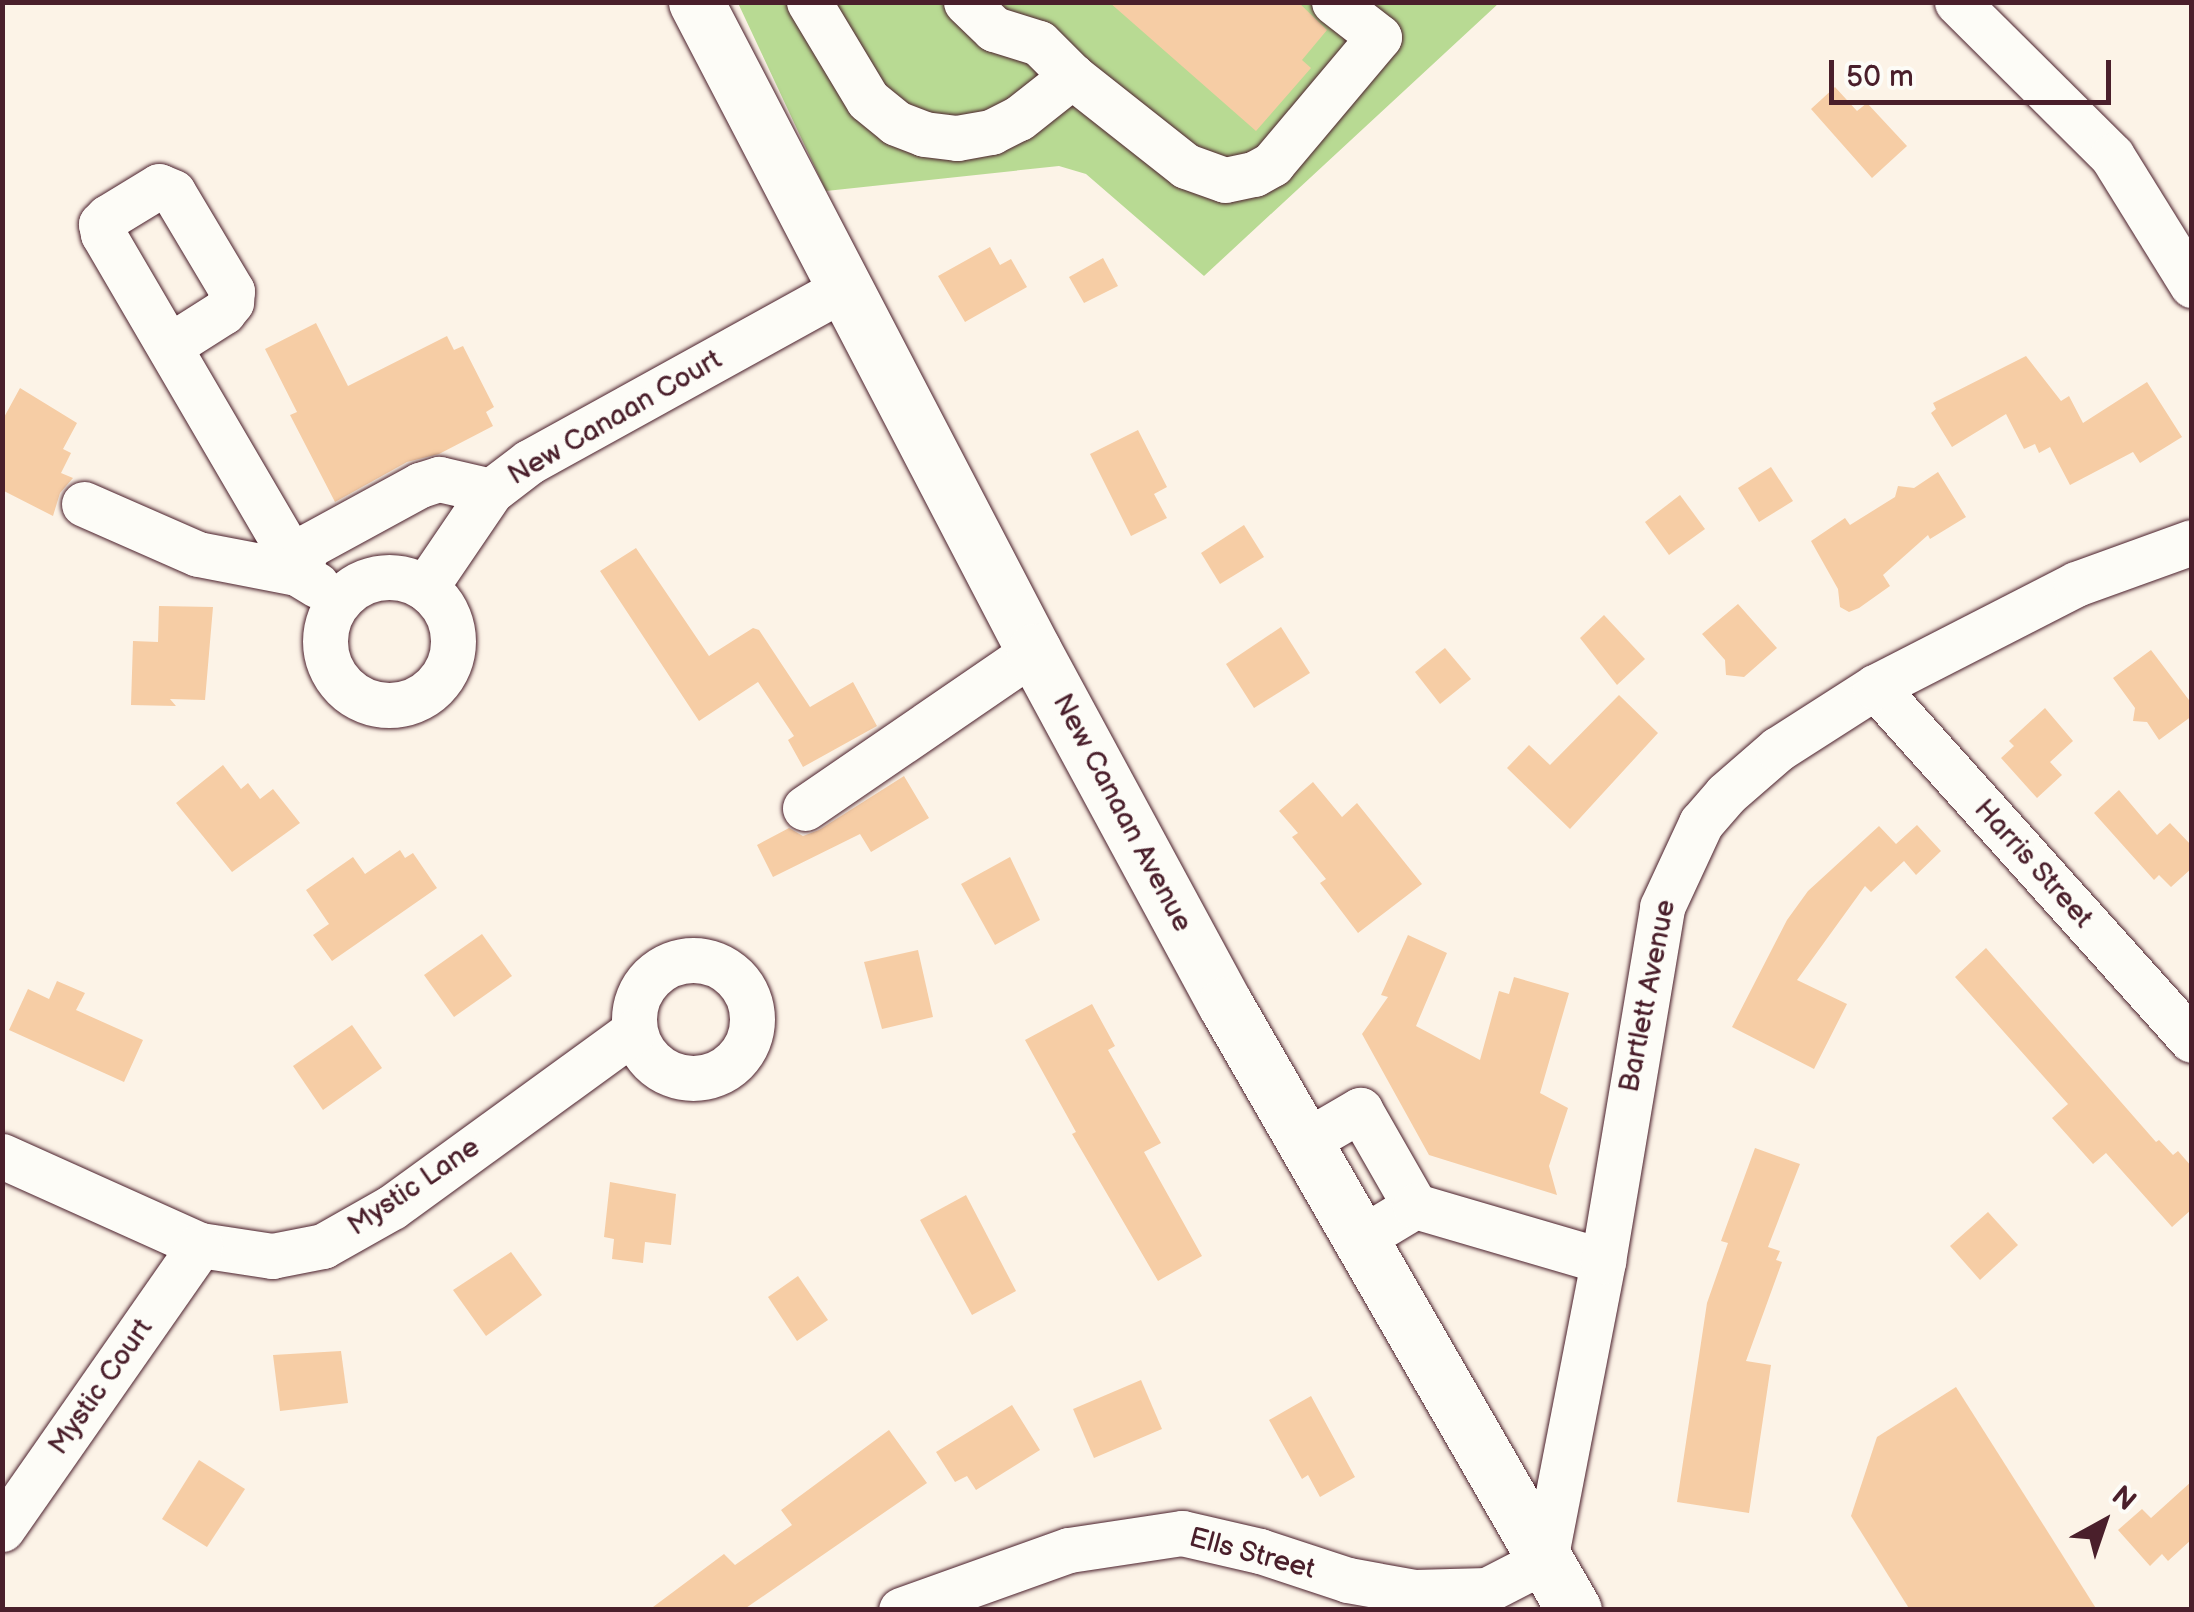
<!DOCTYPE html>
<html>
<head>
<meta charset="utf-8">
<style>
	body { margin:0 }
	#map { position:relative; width:2194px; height:1612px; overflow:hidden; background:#fcf3e7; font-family:"Balsamiq Sans",sans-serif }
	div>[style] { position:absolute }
	.green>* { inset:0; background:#b8da93 }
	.building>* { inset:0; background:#f6cda5 }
	.roads { filter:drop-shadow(0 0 2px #4a1f2b) drop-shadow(0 0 2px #4a1f2b) }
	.minor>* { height:45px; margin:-22.5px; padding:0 22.5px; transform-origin:22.5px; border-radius:22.5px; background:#fdfcf7 }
	.minor>.ring { margin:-22.5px; padding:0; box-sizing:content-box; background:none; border:45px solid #fdfcf7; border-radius:50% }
	.major>* { height:55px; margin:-27.5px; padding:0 27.5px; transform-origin:27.5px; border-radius:27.5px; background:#fdfcf7 }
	span { translate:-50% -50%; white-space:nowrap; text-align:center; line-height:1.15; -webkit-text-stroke:8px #fdfcf7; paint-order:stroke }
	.street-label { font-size:28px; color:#4a1f2b }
	.frame { position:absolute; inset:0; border:5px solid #4a1f2b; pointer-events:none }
	.north { position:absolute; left:2054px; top:1472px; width:100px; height:100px; -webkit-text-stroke:8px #fdfcf7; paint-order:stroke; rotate:40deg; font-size:28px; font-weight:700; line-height:40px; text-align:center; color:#4a1f2b }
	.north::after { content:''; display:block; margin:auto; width:35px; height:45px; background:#4a1f2b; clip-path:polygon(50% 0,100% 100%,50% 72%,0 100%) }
	.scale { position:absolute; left:1829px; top:60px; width:282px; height:45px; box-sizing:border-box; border:5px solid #4a1f2b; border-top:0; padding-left:12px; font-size:30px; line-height:35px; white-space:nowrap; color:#4a1f2b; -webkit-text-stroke:8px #fdfcf7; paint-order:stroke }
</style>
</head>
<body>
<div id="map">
	<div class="green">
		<div style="clip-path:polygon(738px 3px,1499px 3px,1204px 276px,1086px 174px,1059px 166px,826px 191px)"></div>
	</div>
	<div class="building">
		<div style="clip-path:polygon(1109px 2px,1298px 2px,1327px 30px,1302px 60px,1311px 68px,1256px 131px)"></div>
		<div style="clip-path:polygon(1835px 87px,1857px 111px,1867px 103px,1907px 146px,1872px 178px,1811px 109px)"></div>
		<div style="clip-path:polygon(990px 247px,1000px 265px,1011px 259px,1027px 287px,965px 322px,938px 276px)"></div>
		<div style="clip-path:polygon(1103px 258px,1118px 286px,1084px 303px,1069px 277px)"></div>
		<div style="clip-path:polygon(316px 323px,348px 386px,447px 336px,454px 350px,463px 346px,494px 407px,486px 412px,493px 426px,439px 454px,407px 462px,335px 502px,290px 415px,297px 412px,265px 349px)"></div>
		<div style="clip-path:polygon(2026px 356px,2061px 401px,2069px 396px,2083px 423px,2147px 382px,2182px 437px,2140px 463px,2133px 452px,2070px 485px,2050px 447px,2039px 453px,2035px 444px,2024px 449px,2006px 414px,1952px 447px,1931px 413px,1936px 409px,1933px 403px)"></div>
		<div style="clip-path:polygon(20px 388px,77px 423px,63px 449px,71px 453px,61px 473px,73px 478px,60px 493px,53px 516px,2px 490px,2px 421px)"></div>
		<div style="clip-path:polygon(1138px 430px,1167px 487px,1154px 494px,1167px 518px,1131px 536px,1090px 454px)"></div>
		<div style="clip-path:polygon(1771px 467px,1793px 501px,1759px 522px,1738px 488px)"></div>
		<div style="clip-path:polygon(1938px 472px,1966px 517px,1930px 539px,1928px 535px,1883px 575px,1890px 586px,1859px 608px,1849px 612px,1840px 607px,1838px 589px,1811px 541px,1845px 518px,1850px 525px,1895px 497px,1898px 486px,1914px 488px)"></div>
		<div style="clip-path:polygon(1680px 495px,1705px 529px,1669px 555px,1645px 522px)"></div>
		<div style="clip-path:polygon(1244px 525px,1264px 557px,1220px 584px,1201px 553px)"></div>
		<div style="clip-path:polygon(636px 548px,709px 656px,753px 628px,759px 630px,810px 707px,853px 682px,877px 726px,803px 767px,788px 740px,794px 736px,758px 682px,699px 721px,600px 571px)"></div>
		<div style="clip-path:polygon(1738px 604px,1777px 648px,1744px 677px,1726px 675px,1725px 660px,1702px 634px)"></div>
		<div style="clip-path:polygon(159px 606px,213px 607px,205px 700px,170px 699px,176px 706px,131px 705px,133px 641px,158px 642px)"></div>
		<div style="clip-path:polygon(1604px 615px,1645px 659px,1617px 685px,1580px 638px)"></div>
		<div style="clip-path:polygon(1281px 627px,1310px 673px,1254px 708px,1226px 664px)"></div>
		<div style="clip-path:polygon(1445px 648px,1471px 679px,1440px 704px,1415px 672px)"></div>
		<div style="clip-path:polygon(2151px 650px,2192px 704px,2192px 716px,2159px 740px,2147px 722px,2133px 721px,2135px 708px,2113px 678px)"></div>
		<div style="clip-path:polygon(1619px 695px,1658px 733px,1570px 829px,1507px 768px,1529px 745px,1550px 765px)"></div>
		<div style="clip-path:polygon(2045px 708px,2073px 741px,2050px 762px,2062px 775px,2037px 798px,2001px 758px,2014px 746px,2009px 741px)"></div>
		<div style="clip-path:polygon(223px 765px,241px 789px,248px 783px,260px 799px,273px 789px,300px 823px,232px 872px,176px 803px)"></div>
		<div style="clip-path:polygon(904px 776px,929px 818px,871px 852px,860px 834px,773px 877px,757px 845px,789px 828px,803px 836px,819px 830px)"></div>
		<div style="clip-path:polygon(1313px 782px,1342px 817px,1357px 803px,1422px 884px,1358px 933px,1320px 883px,1326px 879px,1292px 837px,1298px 833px,1279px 811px)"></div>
		<div style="clip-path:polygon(2119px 790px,2157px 835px,2170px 823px,2192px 846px,2192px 868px,2171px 887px,2159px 875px,2154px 880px,2094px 813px)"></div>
		<div style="clip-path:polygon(1917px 825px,1941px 851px,1916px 875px,1904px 861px,1871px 892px,1865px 886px,1797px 980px,1847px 1004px,1814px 1069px,1732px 1027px,1787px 920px,1808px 891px,1879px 826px,1896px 844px)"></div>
		<div style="clip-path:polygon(400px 850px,405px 858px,413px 853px,437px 888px,332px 961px,313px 935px,329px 924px,306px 890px,353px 857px,365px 874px)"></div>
		<div style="clip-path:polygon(1010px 857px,1040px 920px,995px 945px,961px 884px)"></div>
		<div style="clip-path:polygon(482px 934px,512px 976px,454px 1017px,424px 975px)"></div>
		<div style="clip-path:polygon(1408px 935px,1447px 953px,1416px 1026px,1480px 1060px,1499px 991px,1509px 994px,1514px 977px,1569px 993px,1540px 1093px,1568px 1108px,1549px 1166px,1557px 1195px,1429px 1155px,1362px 1034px,1388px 997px,1381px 995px)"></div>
		<div style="clip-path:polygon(1986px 948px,2156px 1142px,2159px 1140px,2173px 1155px,2178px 1151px,2192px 1167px,2192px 1209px,2172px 1227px,2106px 1153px,2093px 1164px,2052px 1118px,2068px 1104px,1955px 977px)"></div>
		<div style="clip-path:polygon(918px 950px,933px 1017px,882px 1029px,864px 962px)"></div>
		<div style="clip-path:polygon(57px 981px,85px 993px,76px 1010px,143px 1040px,124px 1082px,9px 1030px,28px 989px,49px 999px)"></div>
		<div style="clip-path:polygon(1092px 1004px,1115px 1046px,1108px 1050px,1161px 1143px,1144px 1152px,1202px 1256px,1158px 1281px,1072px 1134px,1076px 1132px,1025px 1040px)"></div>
		<div style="clip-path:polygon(352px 1025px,382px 1068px,323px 1110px,293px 1066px)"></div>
		<div style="clip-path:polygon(1755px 1148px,1800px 1164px,1768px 1247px,1780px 1251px,1776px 1260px,1782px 1262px,1746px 1361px,1771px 1365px,1749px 1513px,1677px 1502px,1707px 1303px,1728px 1243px,1721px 1241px)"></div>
		<div style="clip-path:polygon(610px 1182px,676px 1194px,671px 1245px,645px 1242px,643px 1263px,612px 1259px,614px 1239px,604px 1237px)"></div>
		<div style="clip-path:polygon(966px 1195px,1016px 1291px,972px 1315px,920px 1220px)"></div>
		<div style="clip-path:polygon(1988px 1212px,2018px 1245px,1980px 1280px,1950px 1246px)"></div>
		<div style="clip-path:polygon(511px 1252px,542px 1295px,486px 1336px,453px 1290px)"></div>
		<div style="clip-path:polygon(798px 1276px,828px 1320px,797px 1341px,768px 1297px)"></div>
		<div style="clip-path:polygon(341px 1351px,348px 1403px,280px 1411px,273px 1355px)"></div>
		<div style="clip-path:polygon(1141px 1380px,1162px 1429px,1094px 1458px,1073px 1409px)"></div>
		<div style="clip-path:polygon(1956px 1387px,2046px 1529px,2097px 1610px,1910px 1610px,1851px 1516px,1877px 1437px)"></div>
		<div style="clip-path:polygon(1311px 1396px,1355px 1477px,1320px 1497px,1308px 1475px,1302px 1479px,1269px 1420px)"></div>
		<div style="clip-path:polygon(1012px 1405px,1040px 1450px,976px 1490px,967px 1476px,955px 1482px,936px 1452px)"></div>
		<div style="clip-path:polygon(889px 1430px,927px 1483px,743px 1610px,649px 1610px,724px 1554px,735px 1565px,792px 1525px,781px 1510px)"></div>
		<div style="clip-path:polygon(199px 1460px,245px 1489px,207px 1547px,162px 1519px)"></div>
		<div style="clip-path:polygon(2192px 1481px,2192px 1539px,2168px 1561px,2162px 1554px,2150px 1566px,2118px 1530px,2142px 1509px,2151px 1518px)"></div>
	</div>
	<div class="roads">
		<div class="minor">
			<div style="left:809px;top:2px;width:114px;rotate:59deg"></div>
			<div style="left:868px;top:100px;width:36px;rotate:39deg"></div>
			<div style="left:896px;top:123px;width:30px;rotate:21deg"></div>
			<div style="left:924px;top:134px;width:33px;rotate:7deg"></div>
			<div style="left:957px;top:138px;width:35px;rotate:-10deg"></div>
			<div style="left:991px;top:132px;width:31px;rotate:-27deg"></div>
			<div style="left:1019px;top:118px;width:68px;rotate:-38.4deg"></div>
			<div style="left:966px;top:2px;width:39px;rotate:44deg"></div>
			<div style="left:994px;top:29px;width:47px;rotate:17.3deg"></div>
			<div style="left:1039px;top:43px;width:47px;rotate:45deg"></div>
			<div style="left:1072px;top:76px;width:145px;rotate:38.3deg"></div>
			<div style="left:1186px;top:166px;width:41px;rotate:19.7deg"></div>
			<div style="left:1225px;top:180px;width:30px;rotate:-12deg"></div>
			<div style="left:1254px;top:174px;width:21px;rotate:-29deg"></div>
			<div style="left:1272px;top:164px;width:166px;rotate:-49.9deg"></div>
			<div style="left:1379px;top:37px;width:57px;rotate:-142.1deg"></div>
			<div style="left:1957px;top:2px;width:218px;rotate:44.8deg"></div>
			<div style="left:2112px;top:156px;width:152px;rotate:58.2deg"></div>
			<div style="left:171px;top:345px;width:62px;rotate:-32.4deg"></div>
			<div style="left:223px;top:312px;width:13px;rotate:-51deg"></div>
			<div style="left:231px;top:302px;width:11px;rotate:-85deg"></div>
			<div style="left:232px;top:291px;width:115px;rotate:-120.8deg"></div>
			<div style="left:173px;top:192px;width:15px;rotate:-157deg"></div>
			<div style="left:159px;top:186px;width:60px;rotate:148.7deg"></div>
			<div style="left:108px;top:217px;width:10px;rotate:135deg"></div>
			<div style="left:101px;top:224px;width:10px;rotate:79deg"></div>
			<div style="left:103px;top:234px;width:387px;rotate:59.7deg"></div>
			<div style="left:84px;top:504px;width:124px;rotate:23.7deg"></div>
			<div style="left:198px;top:554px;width:101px;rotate:10.9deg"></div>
			<div style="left:297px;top:573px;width:23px;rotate:31deg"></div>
			<div style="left:297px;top:573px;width:29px;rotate:-68deg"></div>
			<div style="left:308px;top:546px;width:128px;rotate:-28.6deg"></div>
			<div style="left:420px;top:485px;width:20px;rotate:-18deg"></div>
			<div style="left:439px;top:479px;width:53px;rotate:13deg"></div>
			<div class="ring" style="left:325px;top:577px;width:83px;height:83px"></div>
			<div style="left:425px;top:588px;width:117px;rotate:-55.8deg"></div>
			<div style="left:491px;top:491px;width:48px;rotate:-37.3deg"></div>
			<div style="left:529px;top:462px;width:359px;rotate:-28.9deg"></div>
			<div style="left:1875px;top:687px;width:474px;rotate:48.1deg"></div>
			<div style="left:805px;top:808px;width:278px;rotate:-34.4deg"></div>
			<div class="ring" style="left:634px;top:960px;width:73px;height:73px"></div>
			<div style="left:1305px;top:1142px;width:64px;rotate:-30.2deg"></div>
			<div style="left:1360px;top:1110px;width:111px;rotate:60.2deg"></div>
			<div style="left:1415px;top:1206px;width:64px;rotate:149deg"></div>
			<div style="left:2px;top:1156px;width:217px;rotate:24.2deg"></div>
			<div style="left:200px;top:1245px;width:73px;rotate:8.7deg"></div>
			<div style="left:272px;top:1256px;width:52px;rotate:-11.1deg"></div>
			<div style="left:323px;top:1246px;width:79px;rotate:-29.5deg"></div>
			<div style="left:392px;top:1207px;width:299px;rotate:-36deg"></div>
			<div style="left:1415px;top:1206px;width:196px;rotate:16.3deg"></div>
			<div style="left:2px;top:1529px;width:346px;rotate:-55.1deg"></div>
			<div style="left:901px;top:1610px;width:178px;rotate:-19.7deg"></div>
			<div style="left:1069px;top:1550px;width:114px;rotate:-8.6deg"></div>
			<div style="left:1182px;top:1533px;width:80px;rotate:13deg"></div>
			<div style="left:1260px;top:1551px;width:93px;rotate:18.2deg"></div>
			<div style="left:1348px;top:1580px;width:67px;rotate:10.3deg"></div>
			<div style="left:1414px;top:1592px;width:73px;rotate:-1.6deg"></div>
			<div style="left:1487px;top:1590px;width:65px;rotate:-27.3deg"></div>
			<div style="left:1545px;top:1560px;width:305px;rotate:-79deg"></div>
			<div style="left:1603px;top:1261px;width:359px;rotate:-80.5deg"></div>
			<div style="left:1662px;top:907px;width:93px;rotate:-65.1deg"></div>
			<div style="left:1701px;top:823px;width:38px;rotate:-49deg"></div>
			<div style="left:1726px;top:794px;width:69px;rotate:-40.9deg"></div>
			<div style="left:1778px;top:749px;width:115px;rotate:-32.6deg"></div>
			<div style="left:1875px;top:687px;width:226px;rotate:-27.1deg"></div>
			<div style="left:2076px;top:584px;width:123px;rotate:-19.9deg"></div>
		</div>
		<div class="major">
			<div style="left:696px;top:2px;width:732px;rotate:62.49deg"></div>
			<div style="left:1034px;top:651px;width:401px;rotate:61.6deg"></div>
			<div style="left:1225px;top:1004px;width:699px;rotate:60.06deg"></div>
		</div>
	</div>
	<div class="street-label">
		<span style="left:615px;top:418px;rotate:-30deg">New Canaan Court</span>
		<span style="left:1122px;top:813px;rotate:62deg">New Canaan Avenue</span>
		<span style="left:2033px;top:864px;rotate:48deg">Harris Street</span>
		<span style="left:1648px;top:996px;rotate:-79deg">Bartlett Avenue</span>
		<span style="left:414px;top:1187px;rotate:-34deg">Mystic Lane</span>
		<span style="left:101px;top:1387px;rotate:-55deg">Mystic Court</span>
		<span style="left:1252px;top:1554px;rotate:15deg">Ells Street</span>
	</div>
	<div class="frame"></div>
	<div class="north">N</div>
	<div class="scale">50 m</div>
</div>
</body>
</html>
